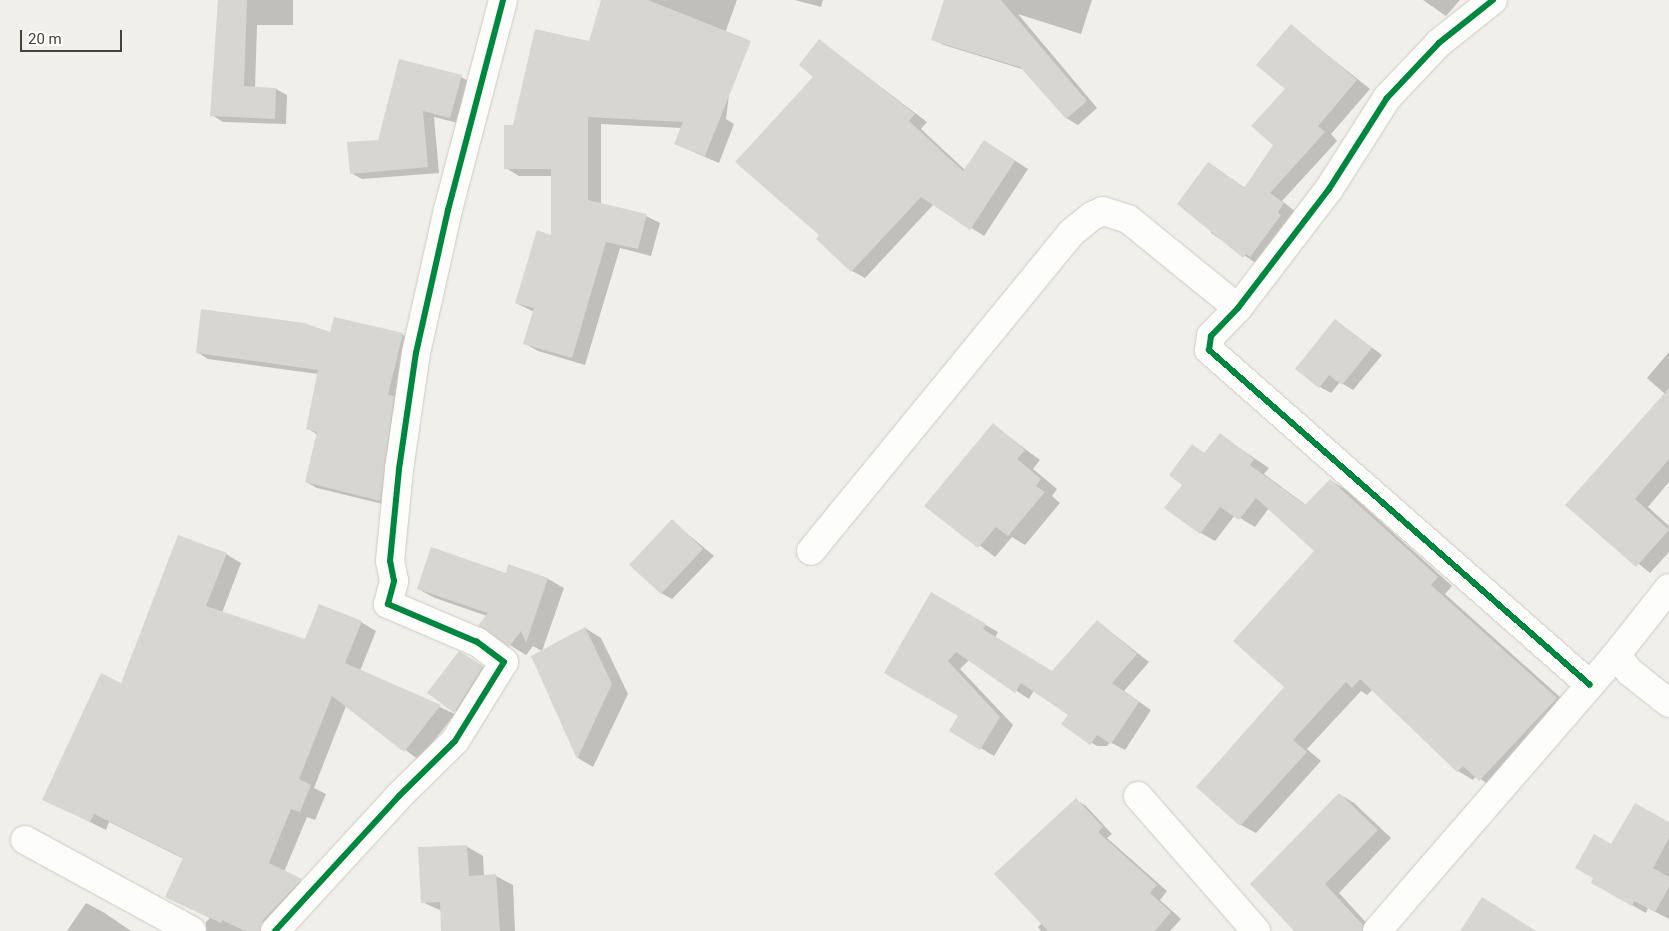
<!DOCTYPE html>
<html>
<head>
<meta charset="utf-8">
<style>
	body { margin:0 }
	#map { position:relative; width:1669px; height:931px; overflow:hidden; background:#f0efea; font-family:Roboto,sans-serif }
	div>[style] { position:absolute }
	.shadow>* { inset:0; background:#0003 }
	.building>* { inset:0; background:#d8d6d1 }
	.roads { filter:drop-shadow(0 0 1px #cccbc6) drop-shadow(0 0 1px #cccbc6) }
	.minor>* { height:28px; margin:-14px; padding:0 14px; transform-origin:14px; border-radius:14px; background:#fdfdfc }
	.cycleway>* { height:6px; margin:-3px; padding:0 3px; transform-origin:3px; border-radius:3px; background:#00873e }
	span { translate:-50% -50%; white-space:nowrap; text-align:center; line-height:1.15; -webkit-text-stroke:4px #fff; paint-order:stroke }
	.scale { position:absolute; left:20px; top:30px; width:102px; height:22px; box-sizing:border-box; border:2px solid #464036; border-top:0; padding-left:6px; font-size:15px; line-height:18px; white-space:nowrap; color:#464036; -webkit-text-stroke:4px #fff; paint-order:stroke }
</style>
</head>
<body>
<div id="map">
	<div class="shadow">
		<div style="clip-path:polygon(219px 0,293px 0,293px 25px,257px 25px,255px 88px,276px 89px,287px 95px,286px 124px,223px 122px,212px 115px)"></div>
		<div style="clip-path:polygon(603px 0,737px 0,725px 33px,736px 39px,726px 119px,734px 124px,719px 163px,675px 144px,682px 128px,601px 124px,601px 204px,646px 216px,660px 223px,651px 256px,620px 248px,585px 365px,538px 351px,524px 343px,534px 312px,516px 303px,553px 237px,553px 176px,519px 176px,506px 168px,514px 126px,590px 43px)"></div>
		<div style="clip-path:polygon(795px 0,823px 0,821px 7px)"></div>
		<div style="clip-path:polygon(945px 0,1092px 0,1081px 34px,1018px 14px,1097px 108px,1078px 125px,1066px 118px,1025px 70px,944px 45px,932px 39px)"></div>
		<div style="clip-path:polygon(1423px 0,1460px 0,1446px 16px)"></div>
		<div style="clip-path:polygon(1291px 26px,1370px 89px,1331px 134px,1337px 141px,1282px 201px,1296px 212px,1257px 264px,1211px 233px,1209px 163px,1245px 188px,1275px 145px,1286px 89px)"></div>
		<div style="clip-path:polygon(820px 41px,927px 122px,921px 129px,965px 170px,997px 149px,1028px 169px,984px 236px,934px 204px,865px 278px,852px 271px,821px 235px,815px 76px)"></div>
		<div style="clip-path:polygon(461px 77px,472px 83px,462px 124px,434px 117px,439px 173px,362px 179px,351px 173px,379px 141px)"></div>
		<div style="clip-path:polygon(1335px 320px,1382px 355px,1353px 390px,1340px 382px,1331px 393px,1320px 387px)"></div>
		<div style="clip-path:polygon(331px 333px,402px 334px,413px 341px,391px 506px,317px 488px,306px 482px,318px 435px,307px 428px,318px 374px,208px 359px,197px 352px)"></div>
		<div style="clip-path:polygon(1669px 352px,1669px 482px,1648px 507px,1669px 526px,1669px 552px,1650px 573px,1567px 505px,1665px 394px,1647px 378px)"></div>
		<div style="clip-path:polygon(993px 425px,1040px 460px,1033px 469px,1057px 489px,1052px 496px,1060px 503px,1025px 545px,1012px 537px,995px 557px,926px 505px)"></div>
		<div style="clip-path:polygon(1220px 435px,1269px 468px,1264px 474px,1306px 505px,1330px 480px,1345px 489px,1452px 586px,1445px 594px,1571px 707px,1494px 788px,1476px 776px,1473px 780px,1458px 771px,1373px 689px,1367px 695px,1361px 691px,1307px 749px,1321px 761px,1256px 833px,1241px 825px,1286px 687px,1316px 551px,1269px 508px,1255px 527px,1235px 515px,1215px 541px,1201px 533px,1184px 484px,1192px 446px,1206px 454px)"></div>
		<div style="clip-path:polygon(672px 521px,714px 556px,672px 599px,661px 593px)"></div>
		<div style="clip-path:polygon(226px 554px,241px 563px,222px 613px,306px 640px,361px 622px,376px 631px,360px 671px,455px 714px,419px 760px,346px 706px,314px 788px,326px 794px,315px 820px,307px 817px,284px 872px,315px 889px,277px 931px,206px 931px,206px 922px,210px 918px,166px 897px,184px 859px,109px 822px,106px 830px,44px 799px,122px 684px)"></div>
		<div style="clip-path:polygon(506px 574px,548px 579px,564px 588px,542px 651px,533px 646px,526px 655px,510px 645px,487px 616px,435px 598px,418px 589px)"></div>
		<div style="clip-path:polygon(931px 594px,998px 632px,995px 638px,1053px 672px,1097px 621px,1149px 662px,1124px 691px,1151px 710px,1125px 750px,1110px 742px,1107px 746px,1097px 746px,1084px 738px,1069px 714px,1034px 690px,1029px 699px,969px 660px,960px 669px,1013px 725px,994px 756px,951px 730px,960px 715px)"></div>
		<div style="clip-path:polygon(585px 628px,601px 638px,628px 694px,593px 767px,578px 758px,533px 656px)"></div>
		<div style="clip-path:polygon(459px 653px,493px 673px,466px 718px,429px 693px)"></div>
		<div style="clip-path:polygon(1339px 794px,1354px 803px,1391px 838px,1339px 893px,1374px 931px,1295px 931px)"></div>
		<div style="clip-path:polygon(1076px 800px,1086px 806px,1112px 834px,1107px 838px,1167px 891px,1160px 900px,1181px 919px,1170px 931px,1041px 931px,1038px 927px,1042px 923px)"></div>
		<div style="clip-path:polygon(1669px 823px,1669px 919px,1648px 908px,1646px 913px,1592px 883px,1612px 846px)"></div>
		<div style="clip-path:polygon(466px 846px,483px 856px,484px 876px,496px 876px,513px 885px,515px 931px,443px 931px,442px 911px,422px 902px)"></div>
		<div style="clip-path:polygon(86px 903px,103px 912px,131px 931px,67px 931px)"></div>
	</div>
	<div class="building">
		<div style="clip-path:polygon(218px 0,247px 0,244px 86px,276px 88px,275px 119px,210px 116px)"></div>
		<div style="clip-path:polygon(601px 0,648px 0,751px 41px,705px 156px,674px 144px,683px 122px,588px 117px,588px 200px,647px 214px,638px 249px,606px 242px,572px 358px,523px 344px,534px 308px,515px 303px,537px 230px,551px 235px,551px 169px,504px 169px,504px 125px,513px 125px,535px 29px,589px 41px)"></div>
		<div style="clip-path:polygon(944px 0,1001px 0,1087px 101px,1066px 119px,1020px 67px,931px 40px)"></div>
		<div style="clip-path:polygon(1291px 24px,1357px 80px,1318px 126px,1325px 132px,1270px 193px,1284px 203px,1278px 212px,1281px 215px,1250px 257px,1246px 254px,1243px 258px,1177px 204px,1208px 162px,1244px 188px,1273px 145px,1251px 126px,1285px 89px,1256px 65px)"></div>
		<div style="clip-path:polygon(819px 39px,915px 114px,909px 121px,963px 171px,984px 140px,1015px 161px,970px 230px,921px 197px,851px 272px,816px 239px,819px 235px,735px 162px,813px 77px,799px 65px)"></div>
		<div style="clip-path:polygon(399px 59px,462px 75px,450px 118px,423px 111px,428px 167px,350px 174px,347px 142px,378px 140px)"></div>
		<div style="clip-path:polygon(201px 309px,304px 323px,330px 332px,334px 317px,403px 333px,388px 395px,394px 396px,380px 501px,305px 482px,317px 432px,306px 429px,318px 370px,196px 353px)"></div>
		<div style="clip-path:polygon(1335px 319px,1372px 348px,1342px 385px,1329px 375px,1319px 388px,1295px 369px)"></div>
		<div style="clip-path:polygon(1669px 388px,1669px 459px,1635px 499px,1669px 530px,1636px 567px,1565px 505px)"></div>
		<div style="clip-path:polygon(993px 423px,1025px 450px,1017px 459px,1041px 479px,1036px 486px,1045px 492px,1008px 536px,996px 527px,978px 548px,924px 506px)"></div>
		<div style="clip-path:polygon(1220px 433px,1254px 459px,1250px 465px,1305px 505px,1330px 479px,1438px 577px,1431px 585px,1557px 698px,1479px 781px,1463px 766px,1457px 772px,1360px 679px,1352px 688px,1346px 682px,1293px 740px,1307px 752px,1240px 826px,1196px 787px,1284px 687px,1233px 641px,1314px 551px,1256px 498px,1239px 520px,1220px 507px,1200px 534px,1164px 508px,1182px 485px,1169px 475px,1192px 444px,1204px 453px)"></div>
		<div style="clip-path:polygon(672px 519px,703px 549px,661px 594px,629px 565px)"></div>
		<div style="clip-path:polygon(178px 535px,227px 553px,206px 606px,305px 639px,319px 604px,362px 621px,345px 663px,441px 705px,404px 752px,332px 696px,299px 779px,311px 785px,300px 812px,291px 809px,269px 863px,302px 879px,263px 920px,260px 931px,245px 931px,222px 920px,221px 923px,165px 897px,183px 858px,94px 814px,90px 822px,42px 800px,101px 673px,121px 683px)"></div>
		<div style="clip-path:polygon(431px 547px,506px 573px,508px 564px,548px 578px,526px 643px,521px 631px,509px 647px,478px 626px,488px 613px,417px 589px)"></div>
		<div style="clip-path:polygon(931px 592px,986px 624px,983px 629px,1052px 671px,1097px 620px,1137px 654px,1112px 683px,1139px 702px,1111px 744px,1097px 735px,1090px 745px,1061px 724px,1068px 715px,1021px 683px,1015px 693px,956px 652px,948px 661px,1000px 717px,980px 750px,949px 731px,958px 716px,884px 673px)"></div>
		<div style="clip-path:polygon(585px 627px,612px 684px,577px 759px,531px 656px)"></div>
		<div style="clip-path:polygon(459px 651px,483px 666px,454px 713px,427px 693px)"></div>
		<div style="clip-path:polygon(1339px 793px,1378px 830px,1325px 884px,1363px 925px,1362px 931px,1294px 931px,1250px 884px)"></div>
		<div style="clip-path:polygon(1076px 798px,1103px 827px,1098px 832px,1157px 885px,1150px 893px,1171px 912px,1155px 931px,1048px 931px,994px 874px)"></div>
		<div style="clip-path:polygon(1635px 803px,1669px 822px,1669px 838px,1653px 868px,1669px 877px,1669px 887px,1655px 912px,1634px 901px,1632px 906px,1591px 883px,1593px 878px,1575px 868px,1594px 834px,1611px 844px)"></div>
		<div style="clip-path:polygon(467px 845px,469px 876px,496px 874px,500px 931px,441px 931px,440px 902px,421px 903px,418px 847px)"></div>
		<div style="clip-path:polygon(1482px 897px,1536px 931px,1460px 931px)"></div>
	</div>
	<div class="roads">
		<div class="minor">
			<div style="left:1493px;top:0;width:69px;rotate:141.5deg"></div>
			<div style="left:1439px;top:43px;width:76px;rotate:133.4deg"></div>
			<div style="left:1387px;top:98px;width:108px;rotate:122.5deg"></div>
			<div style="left:1329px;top:189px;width:150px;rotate:127.4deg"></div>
			<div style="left:1238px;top:308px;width:39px;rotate:134deg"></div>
			<div style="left:1211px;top:336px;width:14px;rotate:98deg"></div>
			<div style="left:1209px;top:350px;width:507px;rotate:41.32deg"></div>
			<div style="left:811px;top:551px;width:411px;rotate:-50.7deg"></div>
			<div style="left:1071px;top:233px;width:27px;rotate:-39deg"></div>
			<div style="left:1092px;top:216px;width:12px;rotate:-24deg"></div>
			<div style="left:1103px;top:211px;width:26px;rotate:18deg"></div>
			<div style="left:1128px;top:219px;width:141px;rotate:39deg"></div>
			<div style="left:1616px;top:655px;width:22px;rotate:51deg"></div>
			<div style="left:1630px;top:672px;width:50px;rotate:38.5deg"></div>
			<div style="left:1138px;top:796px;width:179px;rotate:48.8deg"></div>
			<div style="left:25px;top:840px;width:190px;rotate:28.6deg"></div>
			<div style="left:275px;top:931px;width:183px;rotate:-47.4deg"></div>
			<div style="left:399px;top:796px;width:78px;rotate:-44.5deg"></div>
			<div style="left:455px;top:741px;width:93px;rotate:-58.2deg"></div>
			<div style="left:504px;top:662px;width:34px;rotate:-143deg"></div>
			<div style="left:477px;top:642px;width:97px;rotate:-156.9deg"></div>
			<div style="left:388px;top:604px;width:24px;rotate:-75deg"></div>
			<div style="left:394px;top:581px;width:20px;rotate:-101deg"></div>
			<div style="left:390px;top:561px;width:92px;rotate:-84.4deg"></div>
			<div style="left:399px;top:469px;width:117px;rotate:-81.7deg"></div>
			<div style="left:416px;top:353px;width:147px;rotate:-77.4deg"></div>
			<div style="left:448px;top:210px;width:217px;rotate:-75.3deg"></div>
			<div style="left:1377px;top:931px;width:365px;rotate:-49.1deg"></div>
			<div style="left:1616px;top:655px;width:85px;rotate:-51.7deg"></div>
		</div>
	</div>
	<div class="cycleway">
		<div style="left:1493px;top:0;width:69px;rotate:141.5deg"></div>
		<div style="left:1439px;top:43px;width:76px;rotate:133.4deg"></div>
		<div style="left:1387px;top:98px;width:108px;rotate:122.5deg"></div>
		<div style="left:1329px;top:189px;width:150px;rotate:127.4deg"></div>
		<div style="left:1238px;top:308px;width:39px;rotate:134deg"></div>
		<div style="left:1211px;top:336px;width:14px;rotate:98deg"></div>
		<div style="left:1209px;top:350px;width:507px;rotate:41.32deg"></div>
		<div style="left:275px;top:931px;width:183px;rotate:-47.4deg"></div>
		<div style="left:399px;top:796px;width:78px;rotate:-44.5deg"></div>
		<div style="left:455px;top:741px;width:93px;rotate:-58.2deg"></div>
		<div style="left:504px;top:662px;width:34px;rotate:-143deg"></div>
		<div style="left:477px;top:642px;width:97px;rotate:-156.9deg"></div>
		<div style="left:388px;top:604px;width:24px;rotate:-75deg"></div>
		<div style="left:394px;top:581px;width:20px;rotate:-101deg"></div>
		<div style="left:390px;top:561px;width:92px;rotate:-84.4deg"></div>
		<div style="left:399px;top:469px;width:117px;rotate:-81.7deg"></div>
		<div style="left:416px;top:353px;width:147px;rotate:-77.4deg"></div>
		<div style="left:448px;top:210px;width:217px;rotate:-75.3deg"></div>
	</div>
	<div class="scale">20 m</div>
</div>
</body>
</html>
